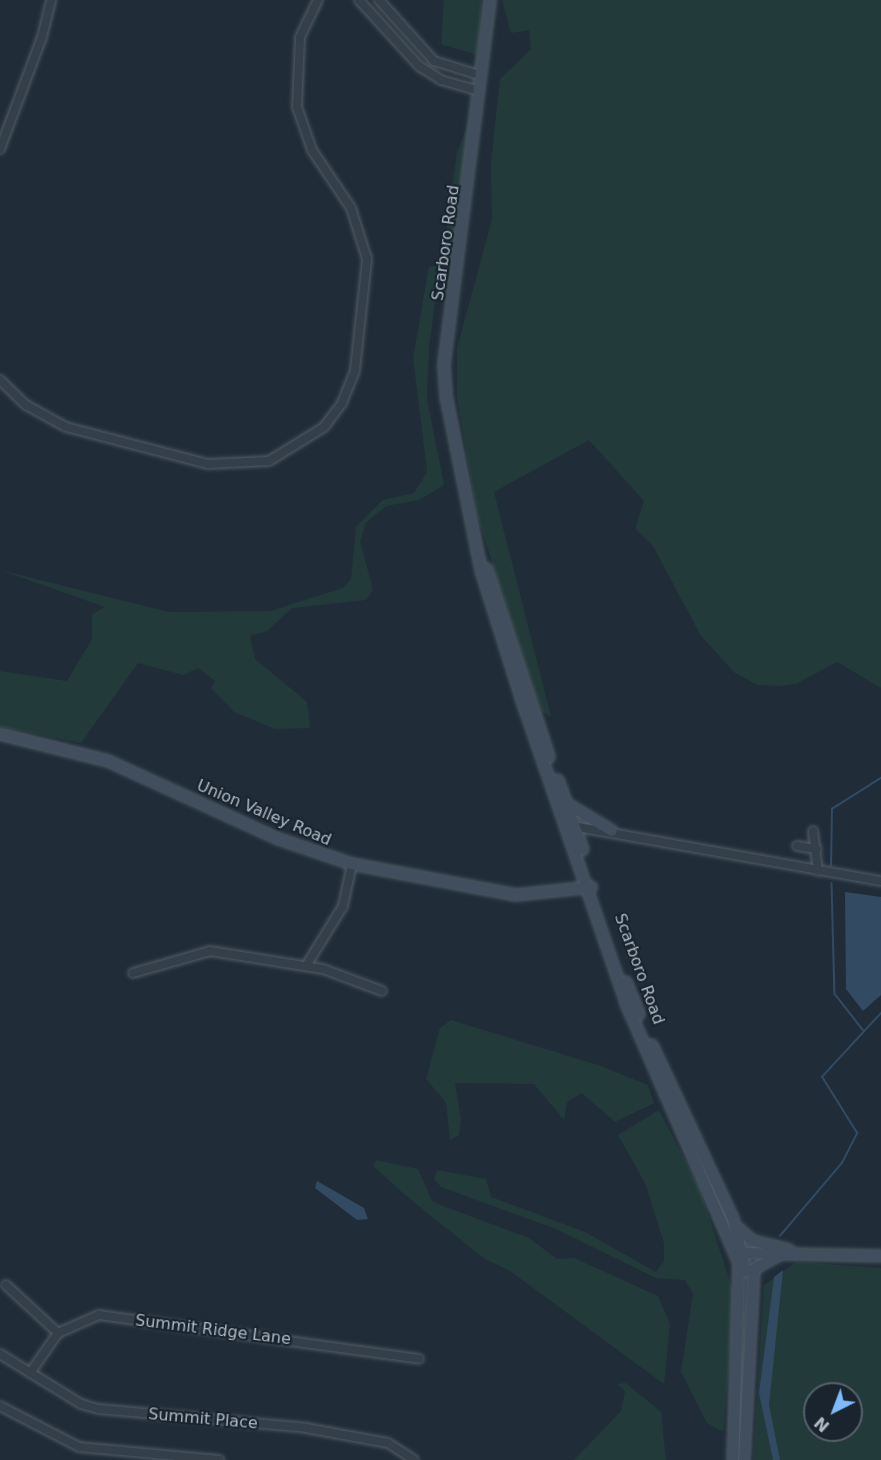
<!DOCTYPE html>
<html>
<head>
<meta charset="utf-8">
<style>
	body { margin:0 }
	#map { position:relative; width:881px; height:1460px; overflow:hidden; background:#202d39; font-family:"DejaVu Sans",sans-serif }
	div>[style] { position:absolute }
	.green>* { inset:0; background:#223a3a }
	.water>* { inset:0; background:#324b62 }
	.stream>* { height:1.5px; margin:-0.75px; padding:0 0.75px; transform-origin:0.75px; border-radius:0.75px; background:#324b62 }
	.roads { filter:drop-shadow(0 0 2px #515d67) drop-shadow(0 0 2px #515d67) }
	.street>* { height:8px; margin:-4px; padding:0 4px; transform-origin:4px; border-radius:4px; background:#343f4a }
	.secondary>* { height:10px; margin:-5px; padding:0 5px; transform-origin:5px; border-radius:5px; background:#414e5d }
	span { translate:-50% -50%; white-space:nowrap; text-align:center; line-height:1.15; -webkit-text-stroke:4.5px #19242e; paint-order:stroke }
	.street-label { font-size:16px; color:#aebac6 }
	.north { position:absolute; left:803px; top:1382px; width:60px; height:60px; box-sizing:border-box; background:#19242e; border:2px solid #55606b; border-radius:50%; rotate:222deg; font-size:16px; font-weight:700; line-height:24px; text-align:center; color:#aebac6 }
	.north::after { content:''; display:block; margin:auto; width:21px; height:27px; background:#7ebafc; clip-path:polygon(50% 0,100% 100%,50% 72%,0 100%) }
</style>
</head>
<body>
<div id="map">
	<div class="green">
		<div style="clip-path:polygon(444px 0,482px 0,477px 55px,441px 44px)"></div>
		<div style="clip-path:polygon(502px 0,881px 0,881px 688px,837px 662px,796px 684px,779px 686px,758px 685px,735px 673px,701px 636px,653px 546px,635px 529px,644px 501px,589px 440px,494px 492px,551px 717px,541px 711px,477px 516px,457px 397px,457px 348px,492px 220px,491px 162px,500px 79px,531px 49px,529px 30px,511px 33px)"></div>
		<div style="clip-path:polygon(469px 122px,454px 253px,438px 279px,429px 348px,427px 399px,444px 485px,419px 500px,386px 506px,366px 523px,360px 541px,373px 590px,366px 600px,292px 608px,267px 631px,250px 636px,255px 659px,307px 702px,310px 728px,275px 729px,234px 712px,211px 688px,215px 681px,198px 668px,183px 675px,138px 663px,81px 743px,0 727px,0 671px,67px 681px,92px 639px,92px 614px,105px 607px,0 570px,169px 612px,270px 611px,343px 588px,351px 579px,356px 527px,383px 500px,414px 493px,427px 472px,413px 358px,429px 267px,437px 265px,444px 249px,457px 152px)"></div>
		<div style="clip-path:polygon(451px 1020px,598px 1065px,648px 1085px,654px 1103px,615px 1122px,582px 1093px,567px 1102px,564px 1120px,534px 1084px,455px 1083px,461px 1120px,459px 1135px,450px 1140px,446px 1103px,426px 1079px,440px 1028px)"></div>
		<div style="clip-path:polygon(659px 1110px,700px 1189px,735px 1297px,723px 1432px,707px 1423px,681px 1372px,693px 1294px,685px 1280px,656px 1278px,556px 1229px,441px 1187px,434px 1179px,437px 1170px,486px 1179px,491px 1197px,585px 1232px,656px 1272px,664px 1261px,664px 1243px,645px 1183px,618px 1135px)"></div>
		<div style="clip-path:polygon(376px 1160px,418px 1169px,432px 1201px,443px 1206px,529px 1238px,557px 1259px,574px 1258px,658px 1296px,670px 1324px,664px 1384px,510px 1271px,485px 1259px,405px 1195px,373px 1166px)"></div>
		<div style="clip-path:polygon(evenodd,796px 1262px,881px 1268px,881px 1460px,753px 1460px,764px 1285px,796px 1262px,815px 1394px,851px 1394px,851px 1430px,815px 1430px,815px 1394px)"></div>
		<div style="clip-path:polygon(626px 1383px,661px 1412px,666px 1460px,574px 1460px,621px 1411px,625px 1391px,617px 1384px)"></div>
	</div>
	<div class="water">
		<div style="clip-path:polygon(845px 892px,881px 897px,881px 995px,863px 1011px,846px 989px)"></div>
		<div style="clip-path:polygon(317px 1181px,364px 1208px,368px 1219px,357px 1220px,315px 1188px)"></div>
		<div style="clip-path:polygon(783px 1270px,769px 1405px,780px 1460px,773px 1460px,759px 1393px,774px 1277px)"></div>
	</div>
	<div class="stream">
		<div style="left:831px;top:866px;width:57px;rotate:-89deg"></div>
		<div style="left:832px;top:809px;width:58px;rotate:-32.3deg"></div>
		<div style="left:832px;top:883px;width:111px;rotate:88.5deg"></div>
		<div style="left:835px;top:994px;width:47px;rotate:51.9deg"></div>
		<div style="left:780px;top:1236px;width:96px;rotate:-49.7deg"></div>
		<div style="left:842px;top:1163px;width:34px;rotate:-63deg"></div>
		<div style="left:857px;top:1133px;width:66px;rotate:-122deg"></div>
		<div style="left:822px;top:1077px;width:87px;rotate:-47.3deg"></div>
	</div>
	<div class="roads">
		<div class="street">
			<div style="left:359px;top:0;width:89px;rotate:47.7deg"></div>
			<div style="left:419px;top:66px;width:26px;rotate:32deg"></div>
			<div style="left:441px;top:80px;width:37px;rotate:16deg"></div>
			<div style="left:379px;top:0;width:82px;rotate:48deg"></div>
			<div style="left:434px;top:61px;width:47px;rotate:17.3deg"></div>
			<div style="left:0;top:149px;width:120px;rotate:-69.4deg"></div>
			<div style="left:42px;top:37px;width:38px;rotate:-76deg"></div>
			<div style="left:0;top:380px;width:36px;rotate:44deg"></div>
			<div style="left:26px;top:405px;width:46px;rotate:28.8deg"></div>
			<div style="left:66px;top:427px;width:147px;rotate:14.6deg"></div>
			<div style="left:208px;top:464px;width:61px;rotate:-2.8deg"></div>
			<div style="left:269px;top:461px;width:65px;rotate:-31.7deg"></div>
			<div style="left:324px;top:427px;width:30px;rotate:-53deg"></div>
			<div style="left:342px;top:403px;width:35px;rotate:-68deg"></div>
			<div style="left:355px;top:370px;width:112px;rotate:-83.8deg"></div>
			<div style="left:367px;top:259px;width:53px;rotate:-107.4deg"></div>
			<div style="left:351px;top:208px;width:70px;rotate:-123.9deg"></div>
			<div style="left:312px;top:150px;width:46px;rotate:-109.2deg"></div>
			<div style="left:297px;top:107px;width:70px;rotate:-87.5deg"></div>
			<div style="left:300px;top:37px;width:41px;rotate:-64.1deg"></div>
			<div style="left:572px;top:826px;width:314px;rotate:10.1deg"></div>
			<div style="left:813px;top:831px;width:40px;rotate:82.9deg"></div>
			<div style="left:797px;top:846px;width:20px;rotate:9deg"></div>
			<div style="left:306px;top:966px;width:70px;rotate:-58.3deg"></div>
			<div style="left:343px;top:906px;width:43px;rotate:-77.9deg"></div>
			<div style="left:133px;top:973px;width:80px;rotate:-15.9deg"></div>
			<div style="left:210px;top:951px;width:114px;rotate:9.1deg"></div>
			<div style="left:323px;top:969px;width:63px;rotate:20.4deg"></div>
			<div style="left:6px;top:1285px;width:71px;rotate:42.7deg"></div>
			<div style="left:0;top:1354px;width:95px;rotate:31.7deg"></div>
			<div style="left:81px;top:1404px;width:19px;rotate:16deg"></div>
			<div style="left:99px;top:1409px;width:208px;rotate:5.2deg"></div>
			<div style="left:306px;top:1428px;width:83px;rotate:10.4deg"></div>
			<div style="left:388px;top:1443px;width:31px;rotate:33deg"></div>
			<div style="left:30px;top:1373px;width:49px;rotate:-55deg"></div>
			<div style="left:58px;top:1333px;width:45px;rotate:-23.7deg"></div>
			<div style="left:99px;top:1315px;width:323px;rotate:7.8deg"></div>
			<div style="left:0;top:1406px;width:89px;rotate:27.4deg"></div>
			<div style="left:79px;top:1447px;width:141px;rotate:5.3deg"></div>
		</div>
		<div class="secondary">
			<div style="left:490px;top:0;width:369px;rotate:97.2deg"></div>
			<div style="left:444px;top:366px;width:30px;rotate:86deg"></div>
			<div style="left:446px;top:396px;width:177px;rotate:78.6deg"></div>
			<div style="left:481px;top:570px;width:143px;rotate:72.5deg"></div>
			<div style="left:524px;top:706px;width:314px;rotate:71deg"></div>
			<div style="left:626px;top:1003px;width:283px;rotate:66.5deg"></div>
			<div style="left:739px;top:1263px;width:197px;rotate:91.7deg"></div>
			<div style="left:487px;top:569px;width:198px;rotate:71.7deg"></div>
			<div style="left:0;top:734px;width:111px;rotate:14deg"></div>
			<div style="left:108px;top:761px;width:185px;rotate:24.6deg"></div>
			<div style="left:276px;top:838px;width:80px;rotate:18.9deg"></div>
			<div style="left:352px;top:864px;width:167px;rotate:10.7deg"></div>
			<div style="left:516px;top:895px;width:76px;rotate:-6deg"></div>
			<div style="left:558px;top:780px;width:74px;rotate:70.3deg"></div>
			<div style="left:569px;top:805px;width:50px;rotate:31.2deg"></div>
			<div style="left:626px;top:982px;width:35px;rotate:68deg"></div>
			<div style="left:652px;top:1045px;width:192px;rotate:65deg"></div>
			<div style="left:733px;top:1219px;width:54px;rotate:76deg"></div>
			<div style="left:739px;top:1229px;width:18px;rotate:41deg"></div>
			<div style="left:753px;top:1241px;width:37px;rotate:14deg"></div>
			<div style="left:739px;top:1253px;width:142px;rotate:1.2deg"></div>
			<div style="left:744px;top:1460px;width:191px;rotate:-87deg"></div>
			<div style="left:754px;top:1269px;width:33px;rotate:-29deg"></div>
		</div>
	</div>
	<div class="street-label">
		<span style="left:446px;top:243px;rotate:-82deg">Scarboro Road</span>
		<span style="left:264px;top:813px;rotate:23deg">Union Valley Road</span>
		<span style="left:639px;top:969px;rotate:70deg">Scarboro Road</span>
		<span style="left:213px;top:1330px;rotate:7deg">Summit Ridge Lane</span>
		<span style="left:203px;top:1419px;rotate:5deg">Summit Place</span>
	</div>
	<div class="north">N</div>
</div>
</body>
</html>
